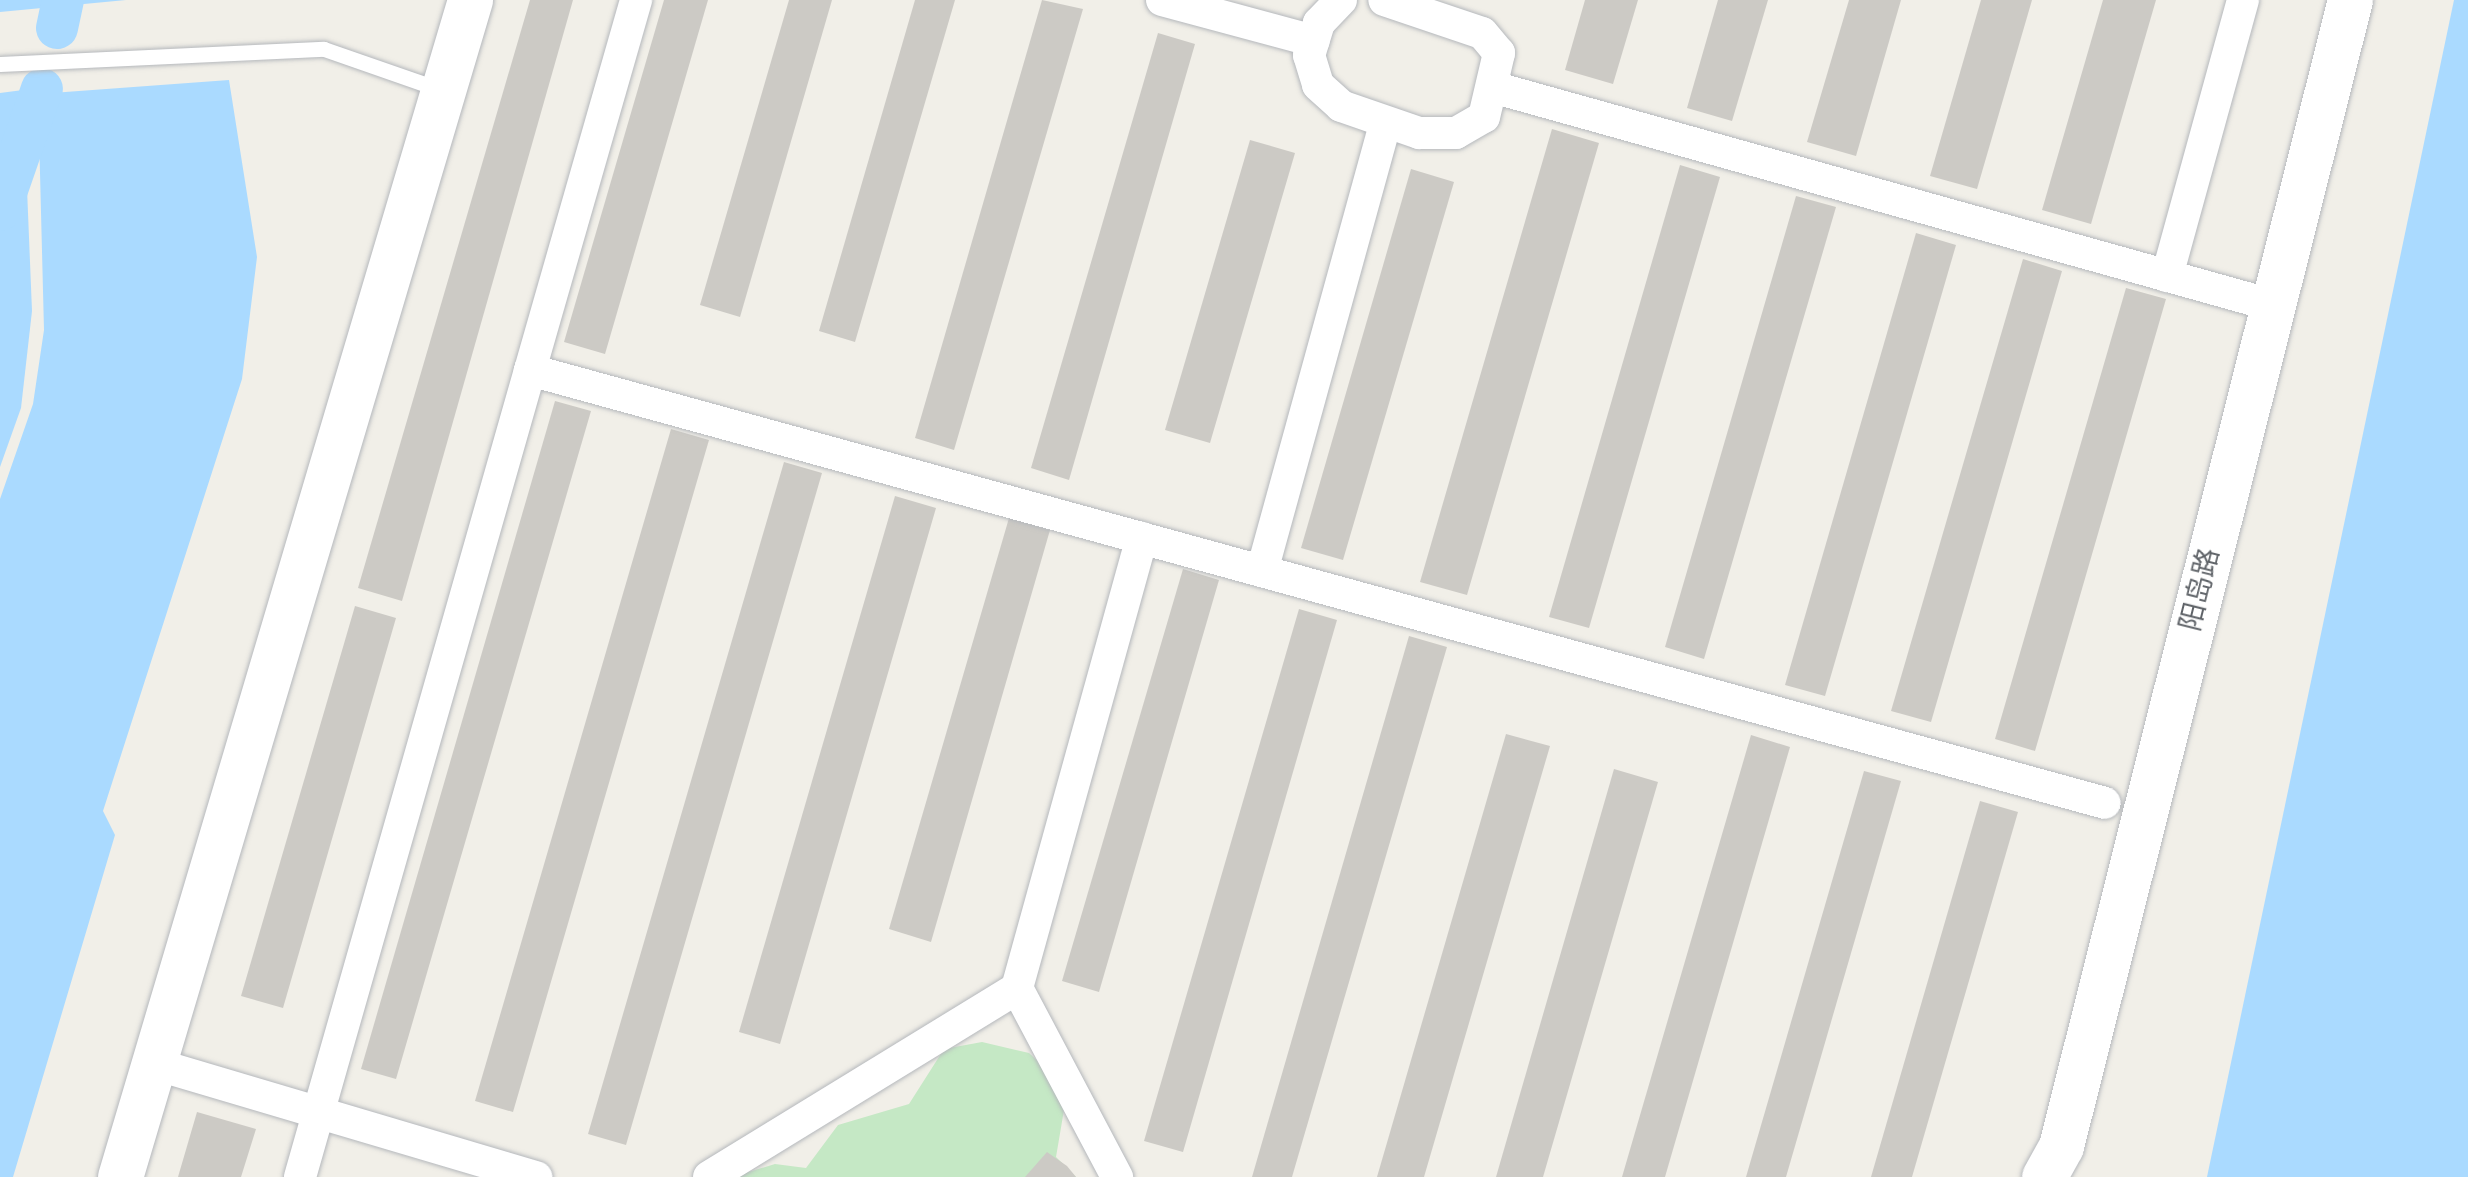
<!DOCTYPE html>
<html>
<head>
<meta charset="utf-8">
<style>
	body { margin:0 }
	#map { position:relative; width:2468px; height:1177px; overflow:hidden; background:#f1efe8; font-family:"Open Sans","Noto Sans SC",sans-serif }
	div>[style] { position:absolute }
	.green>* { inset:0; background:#c5e8c5 }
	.water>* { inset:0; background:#aadaff }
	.canal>* { height:42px; margin:-21px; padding:0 21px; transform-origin:21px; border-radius:21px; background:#aadaff }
	.building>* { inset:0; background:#cccac5 }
	.roads { filter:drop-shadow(0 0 2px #b5b8bc) drop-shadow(0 0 2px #b5b8bc) }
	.lane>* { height:15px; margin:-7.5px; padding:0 7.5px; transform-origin:7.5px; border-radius:7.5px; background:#fff }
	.street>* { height:32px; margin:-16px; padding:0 16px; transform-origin:16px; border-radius:16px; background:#fff }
	.secondary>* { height:45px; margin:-22.5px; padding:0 22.5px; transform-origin:22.5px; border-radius:22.5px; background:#fff }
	span { translate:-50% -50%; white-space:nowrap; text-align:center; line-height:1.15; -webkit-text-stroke:9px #fff; paint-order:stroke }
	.street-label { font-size:28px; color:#5f6368 }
</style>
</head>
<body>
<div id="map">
	<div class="green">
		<div style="clip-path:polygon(982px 1042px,1029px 1053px,1045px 1068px,1065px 1104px,1056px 1157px,1076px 1177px,732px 1177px,775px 1164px,806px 1168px,838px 1125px,909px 1104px,944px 1049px)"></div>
	</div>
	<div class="water">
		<div style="clip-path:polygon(0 0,126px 0,0 12px)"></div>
		<div style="clip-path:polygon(2454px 0,2468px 0,2468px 1177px,2207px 1177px)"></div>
		<div style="clip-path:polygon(229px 80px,257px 257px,242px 379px,103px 811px,115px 835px,13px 1177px,0 1177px,0 499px,33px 404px,44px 330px,38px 94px)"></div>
		<div style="clip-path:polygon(23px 90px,32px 311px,21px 408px,0 467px,0 93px)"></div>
	</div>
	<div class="canal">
		<div style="left:57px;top:28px;width:29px;rotate:-78deg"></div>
		<div style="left:0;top:210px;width:128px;rotate:-70.9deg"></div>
	</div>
	<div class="building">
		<div style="clip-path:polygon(530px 0,573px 0,402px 601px,358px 588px)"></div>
		<div style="clip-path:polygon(664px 0,708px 0,605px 354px,564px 342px)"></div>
		<div style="clip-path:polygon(789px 0,832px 0,740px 317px,700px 305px)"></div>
		<div style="clip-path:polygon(915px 0,955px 0,855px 342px,819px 331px)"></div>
		<div style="clip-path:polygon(1042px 0,1083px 9px,954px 450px,915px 438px)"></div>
		<div style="clip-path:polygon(1585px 0,1638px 0,1613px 84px,1565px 70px)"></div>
		<div style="clip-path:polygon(1718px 0,1768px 0,1732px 121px,1687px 108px)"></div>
		<div style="clip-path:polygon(1849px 0,1901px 0,1856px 156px,1807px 142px)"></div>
		<div style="clip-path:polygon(1981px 0,2032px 0,1977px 189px,1930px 176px)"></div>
		<div style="clip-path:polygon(2103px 0,2156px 0,2091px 224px,2042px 210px)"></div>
		<div style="clip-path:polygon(1158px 33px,1195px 44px,1069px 480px,1031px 468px)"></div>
		<div style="clip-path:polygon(1552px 129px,1599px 143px,1467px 595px,1420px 582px)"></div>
		<div style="clip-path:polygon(1250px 140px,1295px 153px,1210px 443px,1165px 430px)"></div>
		<div style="clip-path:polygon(1680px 165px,1720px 177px,1589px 628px,1549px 617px)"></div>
		<div style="clip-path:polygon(1411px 169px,1454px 182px,1343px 560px,1301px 548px)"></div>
		<div style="clip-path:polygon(1796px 196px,1836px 207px,1704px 659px,1665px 647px)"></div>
		<div style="clip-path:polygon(1916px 233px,1956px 245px,1825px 696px,1785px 685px)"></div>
		<div style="clip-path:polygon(2023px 259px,2062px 271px,1931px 722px,1891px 711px)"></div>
		<div style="clip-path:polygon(2126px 288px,2166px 299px,2035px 751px,1995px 739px)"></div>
		<div style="clip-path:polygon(555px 401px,591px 411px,396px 1079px,361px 1069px)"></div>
		<div style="clip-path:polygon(671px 429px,709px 440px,513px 1112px,475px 1101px)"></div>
		<div style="clip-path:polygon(784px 462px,822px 473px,626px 1145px,588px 1134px)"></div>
		<div style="clip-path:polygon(895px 496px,936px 508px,780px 1044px,739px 1032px)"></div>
		<div style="clip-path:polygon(1009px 518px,1050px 530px,931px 942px,889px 929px)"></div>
		<div style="clip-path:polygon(1183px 569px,1219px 580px,1099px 992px,1062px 981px)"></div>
		<div style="clip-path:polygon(355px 606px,396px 618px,283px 1008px,241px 996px)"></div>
		<div style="clip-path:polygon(1299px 609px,1337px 620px,1183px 1152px,1144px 1141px)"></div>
		<div style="clip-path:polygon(1409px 636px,1447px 647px,1292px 1177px,1252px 1177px)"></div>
		<div style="clip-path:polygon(1506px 734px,1550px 746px,1424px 1177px,1377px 1177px)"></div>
		<div style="clip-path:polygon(1751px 735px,1790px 747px,1665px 1177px,1622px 1177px)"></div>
		<div style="clip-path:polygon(1614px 769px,1658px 782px,1543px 1177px,1496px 1177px)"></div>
		<div style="clip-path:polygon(1864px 771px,1901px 781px,1786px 1177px,1746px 1177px)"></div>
		<div style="clip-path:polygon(1980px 801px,2018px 812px,1912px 1177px,1871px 1177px)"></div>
		<div style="clip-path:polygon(197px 1112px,256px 1129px,241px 1177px,178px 1177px)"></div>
		<div style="clip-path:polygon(1047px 1152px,1067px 1166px,1076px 1177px,1025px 1177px)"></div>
	</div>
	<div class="roads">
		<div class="lane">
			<div style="left:0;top:64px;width:324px;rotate:-2.7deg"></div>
			<div style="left:324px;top:49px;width:122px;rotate:19.2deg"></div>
		</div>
		<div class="street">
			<div style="left:1162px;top:0;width:157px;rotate:15.1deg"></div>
			<div style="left:1341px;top:0;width:32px;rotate:134deg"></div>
			<div style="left:1319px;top:23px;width:34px;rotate:107deg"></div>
			<div style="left:1309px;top:55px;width:31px;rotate:73deg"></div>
			<div style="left:1318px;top:85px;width:31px;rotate:42deg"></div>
			<div style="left:1341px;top:106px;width:83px;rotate:19.1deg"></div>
			<div style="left:1419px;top:133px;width:37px"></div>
			<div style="left:1456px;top:133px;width:32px;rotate:-30deg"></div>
			<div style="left:1484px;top:117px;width:66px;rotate:-76.8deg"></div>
			<div style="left:1499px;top:53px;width:26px;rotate:-130deg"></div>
			<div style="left:1482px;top:33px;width:103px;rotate:-161.4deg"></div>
			<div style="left:1496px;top:88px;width:802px;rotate:15.63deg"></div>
			<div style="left:2167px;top:276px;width:286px;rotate:-74.6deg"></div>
			<div style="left:530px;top:370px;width:385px;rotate:-74deg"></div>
			<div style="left:1262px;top:571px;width:464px;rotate:-74.6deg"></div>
			<div style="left:1017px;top:988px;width:467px;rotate:-74.5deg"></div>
			<div style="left:151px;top:1063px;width:402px;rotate:16.5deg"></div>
			<div style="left:300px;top:1177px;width:839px;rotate:-74.09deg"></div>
			<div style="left:530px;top:370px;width:1633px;rotate:15.37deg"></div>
			<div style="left:709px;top:1177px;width:361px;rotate:-31.5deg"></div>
			<div style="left:1017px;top:988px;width:214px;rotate:62.1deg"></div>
		</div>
		<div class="secondary">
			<div style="left:120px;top:1177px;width:1228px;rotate:-73.44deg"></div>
			<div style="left:2044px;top:1177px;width:35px;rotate:-61deg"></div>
			<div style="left:2061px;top:1146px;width:1182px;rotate:-75.85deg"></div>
		</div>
	</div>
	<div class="street-label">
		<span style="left:2198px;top:589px;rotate:-76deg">阳岛路</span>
	</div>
</div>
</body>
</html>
